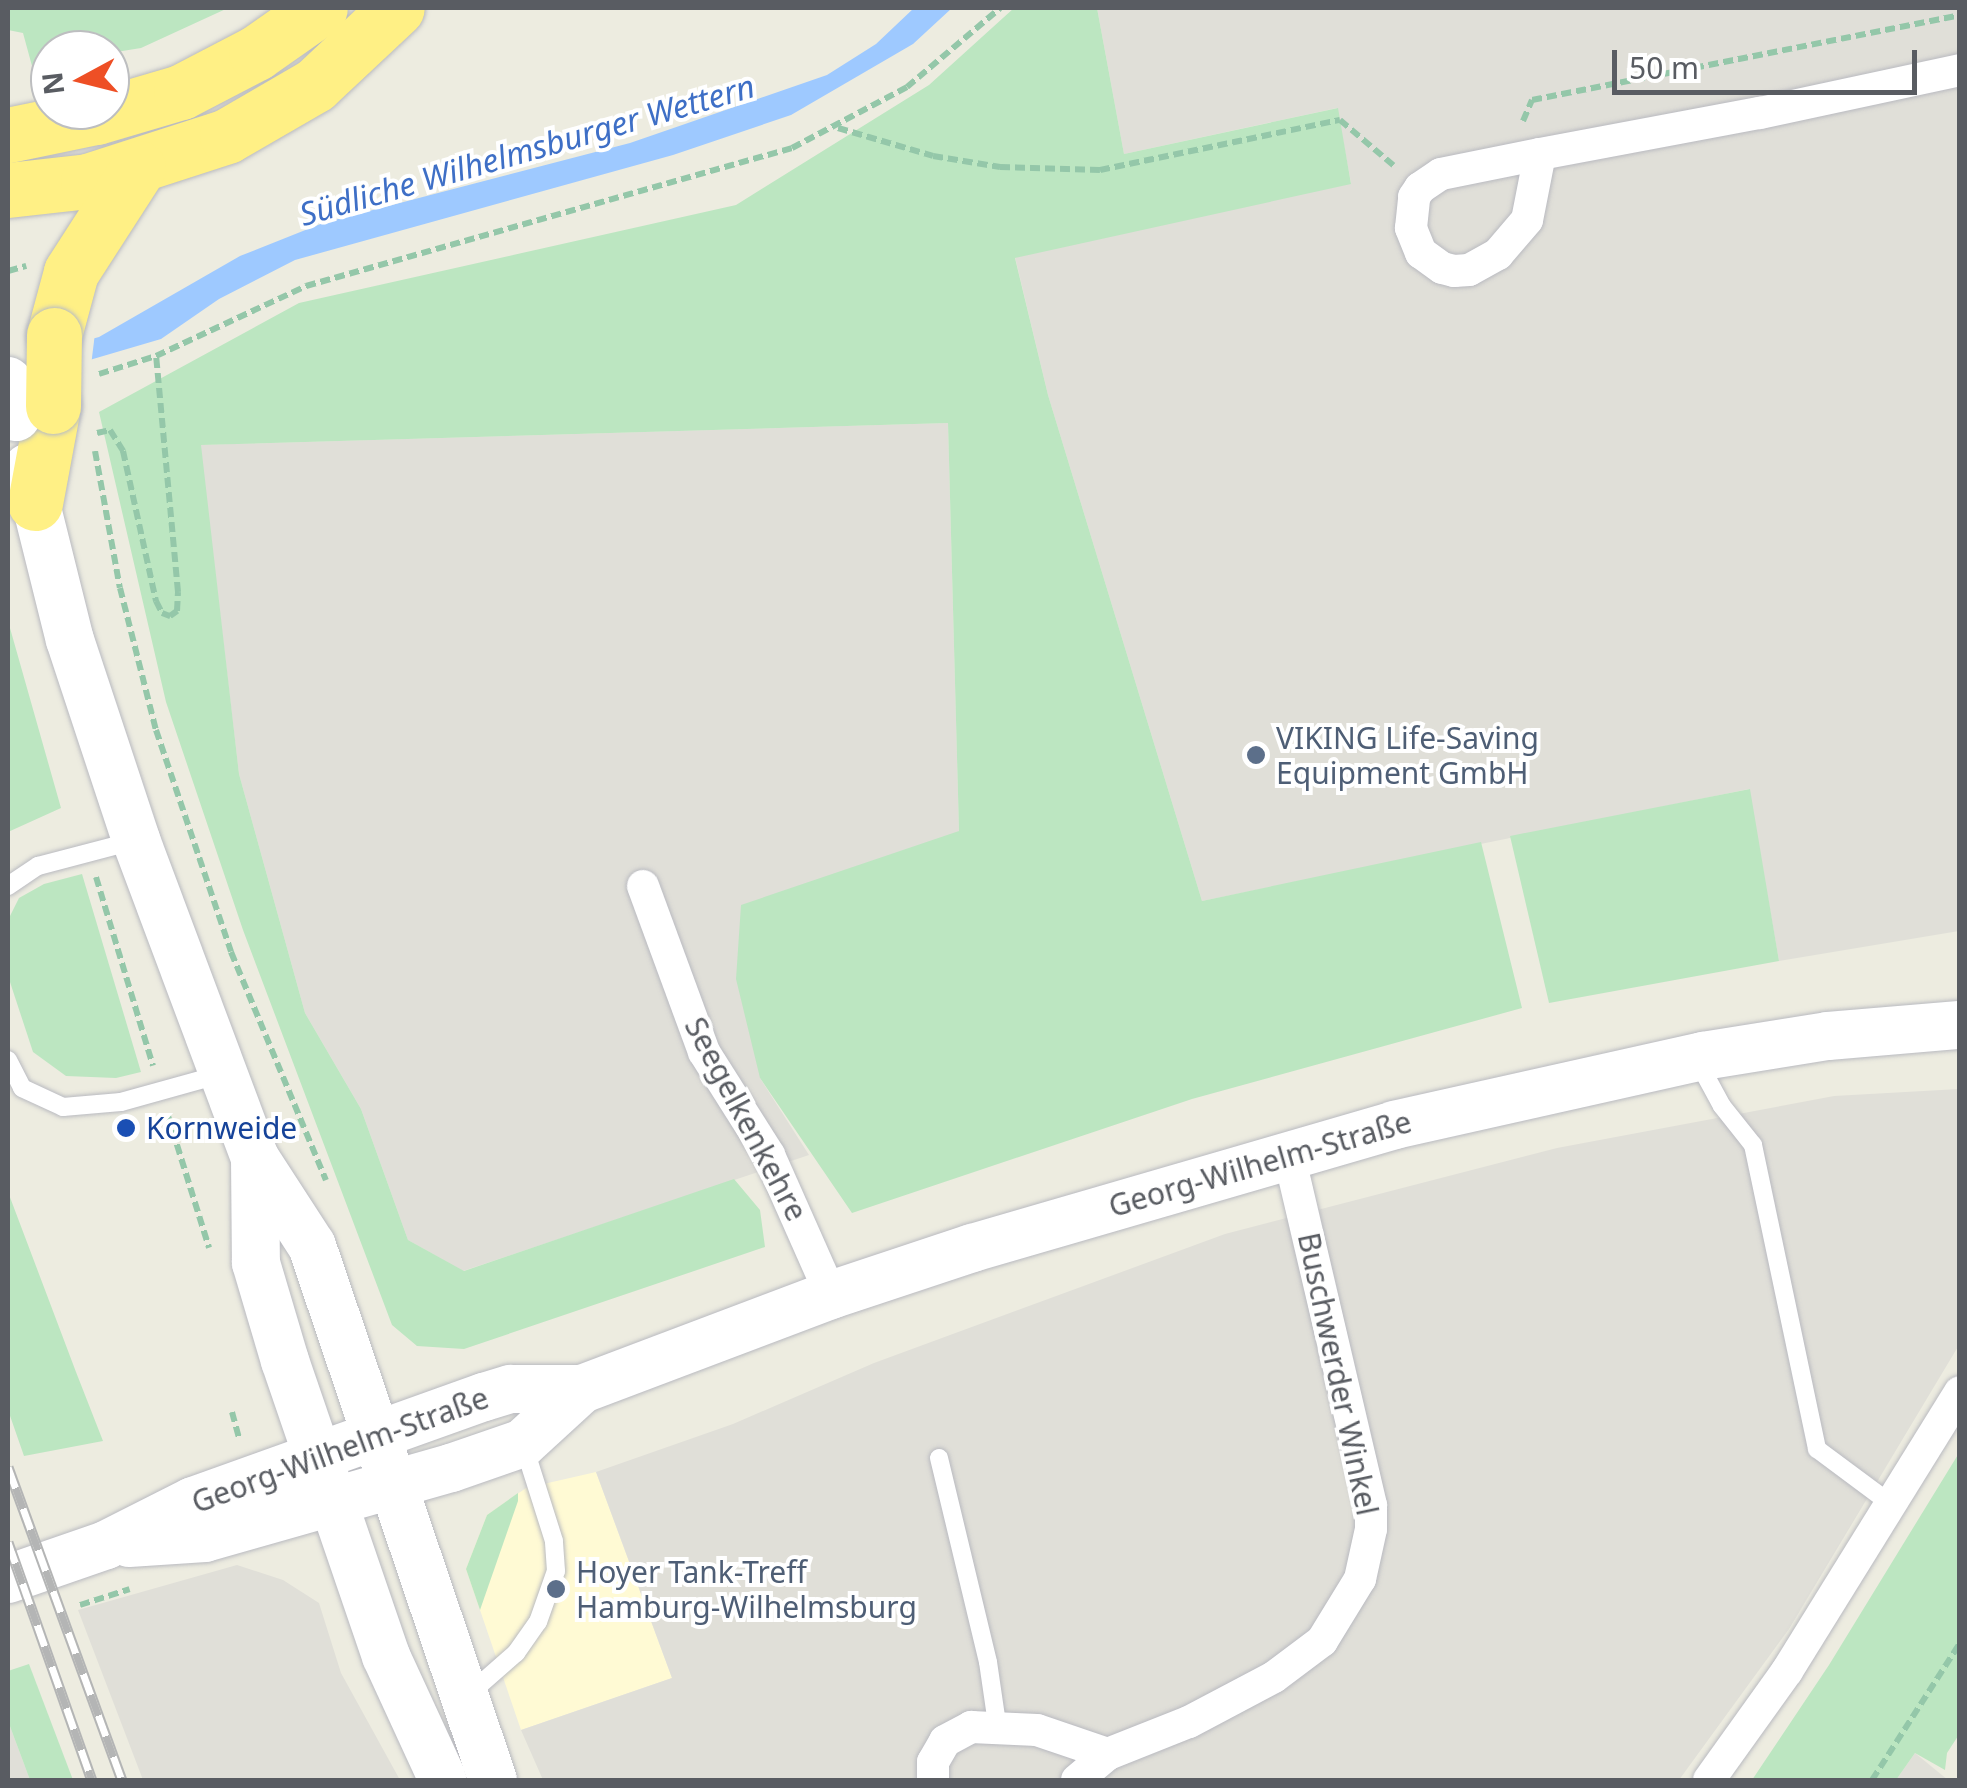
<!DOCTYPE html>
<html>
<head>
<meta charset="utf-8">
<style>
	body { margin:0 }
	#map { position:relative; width:1967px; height:1788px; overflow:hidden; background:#edece0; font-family:"Noto Sans",sans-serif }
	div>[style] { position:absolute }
	.commercial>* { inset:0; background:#fffad4 }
	.industrial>* { inset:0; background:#e0dfd8 }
	.green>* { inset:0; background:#bce6c1 }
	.water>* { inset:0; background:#9ec9ff }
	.pier>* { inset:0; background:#edece0 }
	.path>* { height:6px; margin-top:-3px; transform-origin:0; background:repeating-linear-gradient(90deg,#94c7a9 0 10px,transparent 0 15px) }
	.roads { filter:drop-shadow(0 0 2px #b9bac0) drop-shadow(0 0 2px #b9bac0) }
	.lane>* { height:18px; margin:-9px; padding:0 9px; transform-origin:9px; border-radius:9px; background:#fff }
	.street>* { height:32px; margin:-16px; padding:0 16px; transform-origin:16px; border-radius:16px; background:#fff }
	.secondary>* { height:48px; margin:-24px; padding:0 24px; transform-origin:24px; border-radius:24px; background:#fff }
	.highway>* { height:55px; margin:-27.5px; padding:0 27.5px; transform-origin:27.5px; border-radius:27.5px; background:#fff085 }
	.rail>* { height:11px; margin-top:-5.5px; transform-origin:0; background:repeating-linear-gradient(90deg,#fff 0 22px,#b4b5b5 0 44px); box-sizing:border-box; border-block:2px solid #b4b5b5 }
	.bridges { filter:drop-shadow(0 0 2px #b9bcc3) drop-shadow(0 0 2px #b9bcc3) }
	.secondary-bridge>* { height:48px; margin:-24px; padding:0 24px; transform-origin:24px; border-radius:24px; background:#fff }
	.highway-bridge>* { height:55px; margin:-27.5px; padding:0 27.5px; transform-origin:27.5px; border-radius:27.5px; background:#fff085 }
	.dots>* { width:28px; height:28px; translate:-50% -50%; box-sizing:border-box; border:5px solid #fff; border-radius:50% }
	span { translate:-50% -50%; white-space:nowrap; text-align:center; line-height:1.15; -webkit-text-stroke:8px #fff; paint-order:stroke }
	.service-label { font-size:30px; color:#4e5e75 }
	.left { translate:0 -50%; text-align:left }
	.street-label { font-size:30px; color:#595c62 }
	.transit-label { font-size:30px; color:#164399 }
	.water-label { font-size:32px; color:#3e6fc6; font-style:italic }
	.frame { position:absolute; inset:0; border:10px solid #595c62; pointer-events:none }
	.north { position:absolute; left:30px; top:30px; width:100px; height:100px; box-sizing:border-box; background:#fff; border:2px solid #bdbec0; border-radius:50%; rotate:263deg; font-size:28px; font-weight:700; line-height:40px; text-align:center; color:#595c62 }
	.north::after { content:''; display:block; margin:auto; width:35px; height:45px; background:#ee4f25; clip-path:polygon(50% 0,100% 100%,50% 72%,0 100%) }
	.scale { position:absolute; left:1612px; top:50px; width:305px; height:45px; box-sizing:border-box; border:5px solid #595c62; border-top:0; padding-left:12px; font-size:30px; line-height:35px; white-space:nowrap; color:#595c62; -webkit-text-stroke:8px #fff; paint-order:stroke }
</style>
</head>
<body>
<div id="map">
	<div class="commercial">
		<div style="clip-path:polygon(596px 1472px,672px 1678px,521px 1730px,466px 1569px,487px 1515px,526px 1488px)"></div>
	</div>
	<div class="industrial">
		<div style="clip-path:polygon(1097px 8px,1959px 8px,1959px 931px,1779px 961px,1749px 789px,1202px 901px,1048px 395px,1015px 257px,1351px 183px,1337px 108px,1124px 154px)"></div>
		<div style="clip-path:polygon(948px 423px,959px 831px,760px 1078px,809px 1155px,463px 1271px,408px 1240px,361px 1109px,305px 1013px,239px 774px,200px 445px)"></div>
		<div style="clip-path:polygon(1959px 1089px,1959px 1345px,1789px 1629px,1679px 1780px,543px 1780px,521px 1730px,672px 1678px,596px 1472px,733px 1424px,874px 1363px,1225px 1234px,1557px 1148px,1834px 1096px)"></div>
		<div style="clip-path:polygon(237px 1565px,283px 1580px,319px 1603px,341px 1673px,400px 1780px,143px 1780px,78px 1610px)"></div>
		<div style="clip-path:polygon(8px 1721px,30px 1780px,8px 1780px)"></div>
		<div style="clip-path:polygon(1915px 1753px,1948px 1780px,1896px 1780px)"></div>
	</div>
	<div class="green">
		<div style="clip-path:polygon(8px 8px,228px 8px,141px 48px,110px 53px,50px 50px,50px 63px,32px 66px,23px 33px,8px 30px)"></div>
		<div style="clip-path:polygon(1014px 8px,1097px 8px,1124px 154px,1338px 108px,1351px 184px,1015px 258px,1048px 395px,1202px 901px,1481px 842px,1522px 1008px,1192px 1099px,852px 1213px,760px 1078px,736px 979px,741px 905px,959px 831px,948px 423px,201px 445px,239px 774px,305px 1013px,361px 1109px,408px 1240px,464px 1271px,734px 1179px,760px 1210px,765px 1247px,464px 1349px,417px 1346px,392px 1325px,243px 930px,166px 702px,99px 412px,299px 303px,736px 205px,929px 85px)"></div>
		<div style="clip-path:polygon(8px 621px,61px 808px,8px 832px,8px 620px)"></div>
		<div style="clip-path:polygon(1750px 789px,1779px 961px,1549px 1003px,1510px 836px)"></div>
		<div style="clip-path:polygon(82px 874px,141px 1072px,116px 1078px,66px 1076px,33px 1052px,8px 976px,8px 920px,19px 898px,44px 884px)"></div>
		<div style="clip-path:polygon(8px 1192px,76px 1372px,103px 1441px,24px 1456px,8px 1410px)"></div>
		<div style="clip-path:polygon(1959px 1453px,1960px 1733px,1947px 1753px,1945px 1770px,1915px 1753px,1896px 1780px,1752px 1780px,1829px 1665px)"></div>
		<div style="clip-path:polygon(518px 1493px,518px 1501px,480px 1610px,466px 1569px,487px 1515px)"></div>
		<div style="clip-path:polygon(29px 1664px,73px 1780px,30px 1780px,8px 1721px,8px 1671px)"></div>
	</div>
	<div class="water">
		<div style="clip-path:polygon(914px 8px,952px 8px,913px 44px,791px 115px,673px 155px,295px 260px,219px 299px,161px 339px,8px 384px,8px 362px,99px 337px,240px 256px,323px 223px,630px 143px,827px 75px,876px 44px)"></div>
	</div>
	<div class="pier">
		<div style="clip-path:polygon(95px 333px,91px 366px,8px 389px,8px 357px)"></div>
	</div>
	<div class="path">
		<div style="left:1523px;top:121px;width:23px;rotate:-67deg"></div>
		<div style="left:1532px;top:100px;width:436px;rotate:-11.2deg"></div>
		<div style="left:838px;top:128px;width:99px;rotate:16.4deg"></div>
		<div style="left:933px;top:156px;width:68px;rotate:9.3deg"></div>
		<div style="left:1000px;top:167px;width:100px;rotate:1.7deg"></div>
		<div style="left:1100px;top:170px;width:245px;rotate:-11.8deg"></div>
		<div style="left:1340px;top:120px;width:70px;rotate:40.3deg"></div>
		<div style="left:8px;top:271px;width:19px;rotate:-16deg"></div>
		<div style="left:99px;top:374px;width:60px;rotate:-17.5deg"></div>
		<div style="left:156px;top:356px;width:166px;rotate:-25deg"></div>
		<div style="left:306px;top:286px;width:505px;rotate:-15.85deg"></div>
		<div style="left:792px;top:148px;width:130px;rotate:-27.9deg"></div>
		<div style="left:907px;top:87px;width:122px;rotate:-40.3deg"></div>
		<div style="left:97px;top:433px;width:13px;rotate:-13deg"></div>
		<div style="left:110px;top:430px;width:25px;rotate:58deg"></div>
		<div style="left:123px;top:451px;width:154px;rotate:77.6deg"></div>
		<div style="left:156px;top:601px;width:13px;rotate:63deg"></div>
		<div style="left:162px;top:613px;width:9px;rotate:21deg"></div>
		<div style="left:170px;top:616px;width:9px;rotate:-36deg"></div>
		<div style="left:177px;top:611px;width:19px;rotate:-87deg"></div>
		<div style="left:178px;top:592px;width:237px;rotate:-95.3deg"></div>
		<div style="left:95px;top:451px;width:139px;rotate:79.7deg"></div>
		<div style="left:120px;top:588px;width:146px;rotate:75.8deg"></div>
		<div style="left:156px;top:730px;width:234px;rotate:71.3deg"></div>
		<div style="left:231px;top:952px;width:247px;rotate:67.4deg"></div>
		<div style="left:96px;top:877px;width:197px;rotate:73.2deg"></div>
		<div style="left:168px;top:1116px;width:138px;rotate:72.7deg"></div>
		<div style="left:232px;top:1412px;width:27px;rotate:75deg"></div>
		<div style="left:80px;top:1605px;width:52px;rotate:-17.7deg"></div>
		<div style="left:1872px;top:1780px;width:163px;rotate:-57.3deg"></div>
	</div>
	<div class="roads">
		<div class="lane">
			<div style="left:8px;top:886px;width:36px;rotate:-34deg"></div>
			<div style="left:38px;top:866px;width:98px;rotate:-14.7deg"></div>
			<div style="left:8px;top:1060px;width:31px;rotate:63deg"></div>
			<div style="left:22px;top:1088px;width:45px;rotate:24.9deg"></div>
			<div style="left:63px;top:1107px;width:58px;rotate:-4.9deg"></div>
			<div style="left:121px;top:1102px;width:105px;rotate:-15.5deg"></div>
			<div style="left:1697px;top:1060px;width:52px;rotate:61.5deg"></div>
			<div style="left:1722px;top:1106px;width:50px;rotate:51.5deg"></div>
			<div style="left:1753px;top:1145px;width:311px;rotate:78.1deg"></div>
			<div style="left:1817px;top:1449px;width:92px;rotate:36.6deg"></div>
			<div style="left:939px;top:1458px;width:210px;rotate:76.5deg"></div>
			<div style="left:988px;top:1662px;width:63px;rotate:81.7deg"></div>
			<div style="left:468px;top:1695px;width:64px;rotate:-41.2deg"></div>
			<div style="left:516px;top:1653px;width:38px;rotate:-55deg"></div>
			<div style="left:538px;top:1622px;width:54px;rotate:-70.6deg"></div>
			<div style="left:556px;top:1571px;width:30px;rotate:-94deg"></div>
			<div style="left:554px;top:1541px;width:103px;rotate:-107.6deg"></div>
		</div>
		<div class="street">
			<div style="left:1540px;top:154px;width:67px;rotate:101.1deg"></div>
			<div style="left:1527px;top:220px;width:45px;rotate:130.5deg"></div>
			<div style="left:1498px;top:254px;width:33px;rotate:151deg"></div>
			<div style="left:1469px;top:270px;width:15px;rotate:176deg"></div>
			<div style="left:1454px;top:271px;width:12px;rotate:-166deg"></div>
			<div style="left:1442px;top:268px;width:26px;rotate:-144deg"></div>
			<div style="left:1421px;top:253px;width:27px;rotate:-112deg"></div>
			<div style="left:1411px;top:228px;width:31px;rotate:-84deg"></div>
			<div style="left:1414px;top:197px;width:11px;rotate:-56deg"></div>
			<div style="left:1420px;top:188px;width:25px;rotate:-34deg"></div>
			<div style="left:1441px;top:174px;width:101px;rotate:-11.4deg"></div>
			<div style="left:1540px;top:154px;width:224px;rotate:-10.6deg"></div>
			<div style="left:1760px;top:113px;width:205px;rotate:-12.1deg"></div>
			<div style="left:643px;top:886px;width:177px;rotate:69.8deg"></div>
			<div style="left:704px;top:1052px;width:122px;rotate:57.7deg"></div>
			<div style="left:769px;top:1155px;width:153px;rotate:66.1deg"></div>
			<div style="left:933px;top:1780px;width:18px;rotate:-90deg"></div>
			<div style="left:933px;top:1762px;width:24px;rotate:-60deg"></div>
			<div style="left:945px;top:1741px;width:30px;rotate:-28deg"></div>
			<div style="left:971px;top:1727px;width:66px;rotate:2.6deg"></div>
			<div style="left:1037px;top:1730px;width:75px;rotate:18.7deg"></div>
			<div style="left:1077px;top:1780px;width:40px;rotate:-40deg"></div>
			<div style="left:1108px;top:1754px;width:87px;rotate:-21.6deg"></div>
			<div style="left:1189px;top:1722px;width:96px;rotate:-27.9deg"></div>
			<div style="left:1274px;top:1677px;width:60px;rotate:-36.9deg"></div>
			<div style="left:1322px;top:1641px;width:73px;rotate:-58.5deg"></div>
			<div style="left:1360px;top:1579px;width:51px;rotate:-77.6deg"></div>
			<div style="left:1371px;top:1529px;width:24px;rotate:-90deg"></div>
			<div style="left:1371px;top:1505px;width:359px;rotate:-103.2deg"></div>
			<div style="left:1709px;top:1780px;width:134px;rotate:-54.4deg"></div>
			<div style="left:1787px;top:1671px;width:328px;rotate:-58.2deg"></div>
		</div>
		<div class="secondary">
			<div style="left:27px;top:468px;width:177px;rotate:76deg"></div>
			<div style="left:70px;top:640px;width:211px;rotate:71.7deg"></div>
			<div style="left:136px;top:840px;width:340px;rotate:69.5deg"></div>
			<div style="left:255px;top:1158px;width:105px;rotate:57.1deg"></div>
			<div style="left:312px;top:1246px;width:564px;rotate:71.28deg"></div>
			<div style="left:255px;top:1158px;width:105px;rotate:89.5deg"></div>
			<div style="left:256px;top:1263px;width:102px;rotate:73.5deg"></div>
			<div style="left:285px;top:1361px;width:312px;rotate:71.1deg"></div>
			<div style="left:386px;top:1656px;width:136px;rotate:65.3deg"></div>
			<div style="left:129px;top:1543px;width:76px;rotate:-3.8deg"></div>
			<div style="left:205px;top:1538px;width:256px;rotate:-15.9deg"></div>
			<div style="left:451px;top:1468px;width:76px;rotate:-19.1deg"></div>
			<div style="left:523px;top:1443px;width:80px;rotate:-42.5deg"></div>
			<div style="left:8px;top:1579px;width:104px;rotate:-19.1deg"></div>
			<div style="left:106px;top:1545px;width:97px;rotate:-26.8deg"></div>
			<div style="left:193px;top:1501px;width:309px;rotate:-19.7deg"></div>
			<div style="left:484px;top:1397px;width:28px;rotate:-17deg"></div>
			<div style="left:511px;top:1389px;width:71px"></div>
			<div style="left:582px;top:1389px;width:266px;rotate:-20.7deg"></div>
			<div style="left:831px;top:1295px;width:149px;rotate:-18.4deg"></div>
			<div style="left:972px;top:1248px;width:440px;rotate:-16.2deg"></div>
			<div style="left:1394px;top:1125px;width:317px;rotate:-12.6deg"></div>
			<div style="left:1703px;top:1056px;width:127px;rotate:-9.1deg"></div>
			<div style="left:1828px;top:1036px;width:132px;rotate:-4.8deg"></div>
		</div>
		<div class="highway">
			<div style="left:8px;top:135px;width:90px;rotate:-11.6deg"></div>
			<div style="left:96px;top:117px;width:89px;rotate:-16.4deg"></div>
			<div style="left:181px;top:92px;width:85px;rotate:-27.5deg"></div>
			<div style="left:256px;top:53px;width:78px;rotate:-35.1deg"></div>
			<div style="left:8px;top:190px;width:81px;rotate:-6.4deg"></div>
			<div style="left:88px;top:181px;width:146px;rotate:-17.9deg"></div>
			<div style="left:227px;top:136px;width:102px;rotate:-30.1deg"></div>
			<div style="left:315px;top:85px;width:112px;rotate:-43.2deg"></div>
			<div style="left:54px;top:335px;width:65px;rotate:-74.9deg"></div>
			<div style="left:71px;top:272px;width:124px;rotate:-57.2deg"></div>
			<div style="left:35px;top:503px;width:99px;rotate:-79.5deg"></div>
		</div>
	</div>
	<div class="rail">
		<div style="left:8px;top:1467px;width:333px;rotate:70deg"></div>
		<div style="left:8px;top:1542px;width:252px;rotate:70.6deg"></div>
	</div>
	<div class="bridges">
		<div class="secondary-bridge">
			<div style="left:8px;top:381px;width:37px;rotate:77deg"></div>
		</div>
		<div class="highway-bridge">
			<div style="left:53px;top:406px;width:71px;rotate:-89.2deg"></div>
		</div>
	</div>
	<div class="dots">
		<div style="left:1256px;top:755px;background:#5c6f8a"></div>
		<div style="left:126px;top:1128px;background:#1a4fb4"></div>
		<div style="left:556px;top:1589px;background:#5c6f8a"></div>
	</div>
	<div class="service-label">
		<span class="left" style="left:1276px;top:755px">VIKING Life-Saving<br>Equipment GmbH</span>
		<span class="left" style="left:576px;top:1589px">Hoyer Tank-Treff<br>Hamburg-Wilhelmsburg</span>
	</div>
	<div class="street-label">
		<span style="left:746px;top:1119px;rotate:62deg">Seegelkenkehre</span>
		<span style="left:1260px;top:1164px;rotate:-16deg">Georg-Wilhelm-Straße</span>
		<span style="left:1338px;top:1374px;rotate:78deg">Buschwerder Winkel</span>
		<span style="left:340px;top:1450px;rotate:-20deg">Georg-Wilhelm-Straße</span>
	</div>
	<div class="transit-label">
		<span class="left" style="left:146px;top:1128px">Kornweide</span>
	</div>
	<div class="water-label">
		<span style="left:527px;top:150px;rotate:-16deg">Südliche Wilhelmsburger Wettern</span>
	</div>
	<div class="frame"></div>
	<div class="north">N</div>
	<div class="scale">50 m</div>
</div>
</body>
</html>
